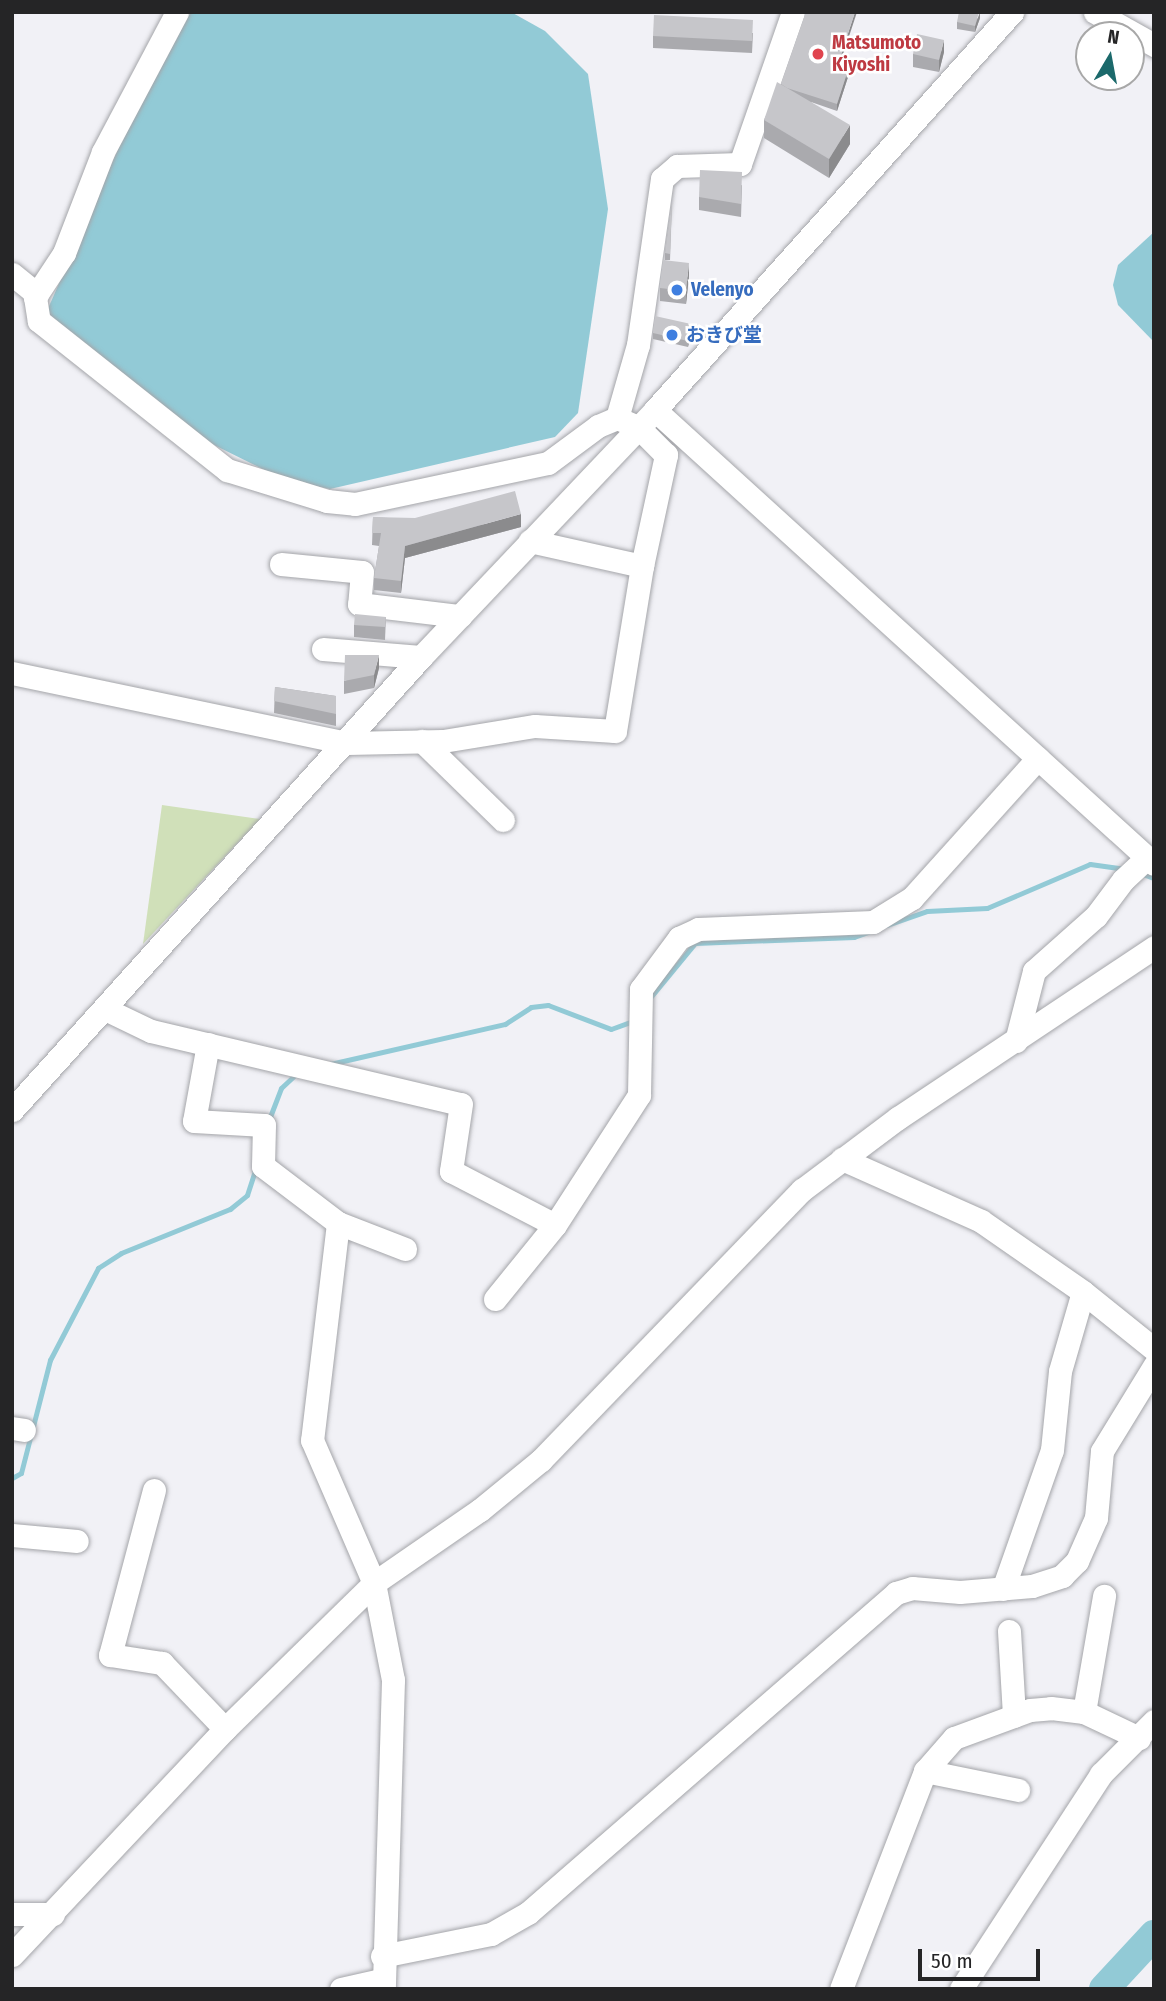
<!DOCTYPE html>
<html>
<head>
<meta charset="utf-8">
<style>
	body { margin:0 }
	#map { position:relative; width:1166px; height:2001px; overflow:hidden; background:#f1f1f6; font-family:"Fira Sans Condensed","Noto Sans JP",sans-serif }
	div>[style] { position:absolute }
	.green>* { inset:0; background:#d0e0b9 }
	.water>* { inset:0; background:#92cad6 }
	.stream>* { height:5px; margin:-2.5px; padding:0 2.5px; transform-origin:2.5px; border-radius:2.5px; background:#92cad6 }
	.river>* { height:30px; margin:-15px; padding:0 15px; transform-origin:15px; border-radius:15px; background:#92cad6 }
	.roads { filter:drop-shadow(0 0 2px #a4a5a9) drop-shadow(0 0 2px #a4a5a9) }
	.minor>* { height:23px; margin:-11.5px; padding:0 11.5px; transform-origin:11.5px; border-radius:11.5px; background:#fff }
	.wall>* { inset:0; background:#aaaaae }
	.shaded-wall>* { inset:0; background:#8b8b8d }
	.building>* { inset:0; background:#c6c6ca }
	.dots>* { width:19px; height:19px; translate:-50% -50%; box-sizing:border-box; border:4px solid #fff; border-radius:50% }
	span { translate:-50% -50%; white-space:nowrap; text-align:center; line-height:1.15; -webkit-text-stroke:5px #fff; paint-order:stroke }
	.health-label { font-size:19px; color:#be3a42; font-weight:700 }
	.left { translate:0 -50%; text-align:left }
	.shop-label { font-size:19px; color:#366cbe; font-weight:700 }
	.frame { position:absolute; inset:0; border:14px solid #252526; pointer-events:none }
	.north { position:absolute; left:1075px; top:21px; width:70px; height:70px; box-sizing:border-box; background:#fff; border:2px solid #a8a8a8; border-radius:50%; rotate:10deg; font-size:19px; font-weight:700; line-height:28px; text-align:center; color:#252526 }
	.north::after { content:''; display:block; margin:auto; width:24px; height:32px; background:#1b696b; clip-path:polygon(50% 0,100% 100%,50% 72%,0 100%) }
	.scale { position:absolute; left:918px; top:1949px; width:122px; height:32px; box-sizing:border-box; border:4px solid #252526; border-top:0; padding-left:9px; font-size:21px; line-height:24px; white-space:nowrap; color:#252526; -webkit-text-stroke:5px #fff; paint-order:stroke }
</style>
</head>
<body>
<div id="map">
	<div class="green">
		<div style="clip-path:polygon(162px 805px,260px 819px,143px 944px)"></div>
	</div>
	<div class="water">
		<div style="clip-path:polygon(186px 12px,511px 12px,545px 31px,588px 74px,608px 209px,578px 413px,555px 437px,330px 489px,285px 480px,198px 437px,46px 313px,160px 54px)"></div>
		<div style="clip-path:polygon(1154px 232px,1154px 342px,1118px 305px,1113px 285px,1118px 265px)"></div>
	</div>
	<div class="stream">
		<div style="left:1140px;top:873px;width:15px;rotate:20deg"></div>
		<div style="left:887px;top:925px;width:42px;rotate:-19.3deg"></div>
		<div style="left:927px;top:911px;width:60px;rotate:-2.9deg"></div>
		<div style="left:987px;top:908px;width:112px;rotate:-23.1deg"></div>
		<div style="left:1090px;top:864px;width:34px;rotate:8deg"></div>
		<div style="left:649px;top:999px;width:72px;rotate:-50.6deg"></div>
		<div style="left:695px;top:943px;width:159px;rotate:-2.2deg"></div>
		<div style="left:854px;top:937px;width:15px;rotate:-20deg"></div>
		<div style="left:330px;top:1064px;width:180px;rotate:-12.9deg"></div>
		<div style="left:505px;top:1024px;width:31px;rotate:-33deg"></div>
		<div style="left:531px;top:1007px;width:17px;rotate:-7deg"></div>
		<div style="left:548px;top:1005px;width:67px;rotate:20.9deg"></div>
		<div style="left:611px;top:1029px;width:23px;rotate:-20deg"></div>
		<div style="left:268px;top:1122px;width:36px;rotate:-69deg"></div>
		<div style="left:281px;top:1088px;width:22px;rotate:-43deg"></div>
		<div style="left:12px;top:1478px;width:10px;rotate:-29deg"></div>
		<div style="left:21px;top:1473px;width:117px;rotate:-75.6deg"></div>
		<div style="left:50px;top:1360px;width:104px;rotate:-62.4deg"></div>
		<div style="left:98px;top:1268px;width:27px;rotate:-33deg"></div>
		<div style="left:121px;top:1253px;width:118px;rotate:-22deg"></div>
		<div style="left:230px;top:1209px;width:22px;rotate:-39deg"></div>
		<div style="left:247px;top:1195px;width:29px;rotate:-72deg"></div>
	</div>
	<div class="river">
		<div style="left:1104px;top:1989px;width:74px;rotate:-47.2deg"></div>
	</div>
	<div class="roads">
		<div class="minor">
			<div style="left:177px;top:12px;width:158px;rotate:117.9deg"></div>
			<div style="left:103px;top:152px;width:108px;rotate:111.1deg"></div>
			<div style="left:64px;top:253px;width:53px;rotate:123.4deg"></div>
			<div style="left:35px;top:297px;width:24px;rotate:81deg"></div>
			<div style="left:39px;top:321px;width:240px;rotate:38.4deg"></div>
			<div style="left:227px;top:470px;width:105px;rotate:17.2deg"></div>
			<div style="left:327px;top:501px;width:28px;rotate:6deg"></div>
			<div style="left:355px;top:504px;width:197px;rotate:-12deg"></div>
			<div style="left:548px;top:463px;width:62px;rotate:-36.5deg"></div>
			<div style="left:598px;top:426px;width:21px;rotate:-23deg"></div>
			<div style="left:1095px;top:12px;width:68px;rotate:29.2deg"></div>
			<div style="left:12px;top:274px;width:32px;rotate:39deg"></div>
			<div style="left:655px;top:410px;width:675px;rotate:42.3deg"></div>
			<div style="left:281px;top:564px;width:81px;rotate:5.6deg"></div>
			<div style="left:362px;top:572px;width:32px;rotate:95deg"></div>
			<div style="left:359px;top:604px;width:102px;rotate:6.8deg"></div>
			<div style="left:642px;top:566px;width:114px;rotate:-77.8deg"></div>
			<div style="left:666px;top:455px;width:40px;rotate:-135deg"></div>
			<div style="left:638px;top:427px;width:23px;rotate:-157deg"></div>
			<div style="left:617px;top:418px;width:76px;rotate:-74deg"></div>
			<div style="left:638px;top:345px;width:168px;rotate:-81.8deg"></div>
			<div style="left:662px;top:179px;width:20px;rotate:-41deg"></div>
			<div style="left:677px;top:166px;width:63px;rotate:-1.8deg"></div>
			<div style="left:740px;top:164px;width:161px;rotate:-70.8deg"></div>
			<div style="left:323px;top:649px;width:98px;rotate:4.7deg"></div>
			<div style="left:12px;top:673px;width:342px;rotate:11.8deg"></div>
			<div style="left:347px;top:743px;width:96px;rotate:-1.2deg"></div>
			<div style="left:443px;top:741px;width:93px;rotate:-9.3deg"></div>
			<div style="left:535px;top:726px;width:80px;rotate:3.6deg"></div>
			<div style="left:615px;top:731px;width:167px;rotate:-80.7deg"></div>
			<div style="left:642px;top:566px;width:115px;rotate:-167.4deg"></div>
			<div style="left:422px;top:741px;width:113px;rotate:44.3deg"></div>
			<div style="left:105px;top:1009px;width:51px;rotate:25.6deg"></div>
			<div style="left:151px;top:1031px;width:318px;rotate:13.3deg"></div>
			<div style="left:461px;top:1104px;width:68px;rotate:98.5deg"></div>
			<div style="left:451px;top:1171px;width:117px;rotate:27.4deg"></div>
			<div style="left:1016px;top:1041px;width:72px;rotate:-75.6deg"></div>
			<div style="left:1034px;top:971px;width:83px;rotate:-41.6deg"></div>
			<div style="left:1096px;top:916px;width:45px;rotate:-53.1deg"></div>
			<div style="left:1123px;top:880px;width:33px;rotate:-43deg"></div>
			<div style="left:208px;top:1044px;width:78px;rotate:100.3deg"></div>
			<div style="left:194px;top:1121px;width:70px;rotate:3.3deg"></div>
			<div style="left:264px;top:1125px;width:41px;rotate:91.4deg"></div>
			<div style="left:263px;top:1166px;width:94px;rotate:37.2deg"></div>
			<div style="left:338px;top:1223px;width:72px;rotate:21.2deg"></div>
			<div style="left:12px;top:1110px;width:610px;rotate:-47.92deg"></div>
			<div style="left:421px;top:657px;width:340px;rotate:-46.5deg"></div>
			<div style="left:655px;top:410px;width:535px;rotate:-48.11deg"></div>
			<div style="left:842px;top:1159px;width:152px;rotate:24deg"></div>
			<div style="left:981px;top:1221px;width:124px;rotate:34.8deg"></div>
			<div style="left:1083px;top:1292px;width:91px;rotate:38.8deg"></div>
			<div style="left:338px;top:1223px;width:219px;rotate:96.8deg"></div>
			<div style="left:312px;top:1440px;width:156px;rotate:66.6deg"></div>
			<div style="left:374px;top:1583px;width:99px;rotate:78.9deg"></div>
			<div style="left:393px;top:1680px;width:309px;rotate:91.7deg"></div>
			<div style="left:495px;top:1299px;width:95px;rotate:-51deg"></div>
			<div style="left:555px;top:1225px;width:155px;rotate:-57.1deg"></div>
			<div style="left:639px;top:1095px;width:106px;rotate:-88.9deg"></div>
			<div style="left:641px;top:989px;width:64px;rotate:-53.3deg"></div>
			<div style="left:679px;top:938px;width:21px;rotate:-25deg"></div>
			<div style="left:698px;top:929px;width:175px;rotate:-2.3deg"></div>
			<div style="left:873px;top:922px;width:46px;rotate:-31.6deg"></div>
			<div style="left:912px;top:898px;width:188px;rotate:-48deg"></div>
			<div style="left:12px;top:1428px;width:12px;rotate:9deg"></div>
			<div style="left:154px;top:1490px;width:171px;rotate:104.9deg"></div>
			<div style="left:110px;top:1655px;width:53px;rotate:8.7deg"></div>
			<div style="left:162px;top:1663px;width:91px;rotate:46.3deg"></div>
			<div style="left:12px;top:1535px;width:65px;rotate:5.3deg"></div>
			<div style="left:1003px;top:1589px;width:147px;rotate:-70.6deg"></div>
			<div style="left:1052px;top:1450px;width:79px;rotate:-84.2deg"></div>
			<div style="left:1060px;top:1371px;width:82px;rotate:-73.8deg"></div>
			<div style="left:1009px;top:1631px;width:85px;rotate:86.6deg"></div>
			<div style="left:1084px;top:1712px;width:118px;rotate:-80.2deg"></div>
			<div style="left:925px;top:1771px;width:95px;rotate:11.5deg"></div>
			<div style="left:12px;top:1914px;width:41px"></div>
			<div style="left:12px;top:1955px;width:311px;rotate:-46.7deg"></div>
			<div style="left:225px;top:1729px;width:209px;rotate:-44.4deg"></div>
			<div style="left:374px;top:1583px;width:129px;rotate:-34.6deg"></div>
			<div style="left:480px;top:1510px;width:79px;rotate:-39.3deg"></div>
			<div style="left:541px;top:1460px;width:376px;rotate:-46deg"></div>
			<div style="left:802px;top:1190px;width:120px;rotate:-36.9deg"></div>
			<div style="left:898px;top:1118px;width:308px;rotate:-33.7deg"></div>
			<div style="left:382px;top:1956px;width:111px;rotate:-11.4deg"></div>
			<div style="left:491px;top:1934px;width:43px;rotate:-29.6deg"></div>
			<div style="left:528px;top:1913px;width:488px;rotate:-41deg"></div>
			<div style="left:896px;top:1593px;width:17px;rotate:-17deg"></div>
			<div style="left:912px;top:1588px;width:48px;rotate:4.8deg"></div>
			<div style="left:960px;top:1592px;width:72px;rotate:-4.8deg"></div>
			<div style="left:1032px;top:1586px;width:32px;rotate:-18deg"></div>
			<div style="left:1062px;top:1576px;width:21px;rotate:-45deg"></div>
			<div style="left:1077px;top:1561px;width:47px;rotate:-66.2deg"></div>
			<div style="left:1096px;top:1518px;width:67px;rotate:-84.9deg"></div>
			<div style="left:1102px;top:1451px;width:100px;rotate:-58.5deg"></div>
			<div style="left:341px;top:1989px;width:41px;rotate:-12.7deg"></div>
			<div style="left:841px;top:1989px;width:234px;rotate:-68.9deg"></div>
			<div style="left:925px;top:1771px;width:44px;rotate:-48.7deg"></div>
			<div style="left:954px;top:1738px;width:81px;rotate:-20.2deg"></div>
			<div style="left:1030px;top:1710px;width:21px;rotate:-5deg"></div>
			<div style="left:1051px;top:1708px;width:33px;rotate:7deg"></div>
			<div style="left:1084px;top:1712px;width:61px;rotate:25.3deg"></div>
			<div style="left:961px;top:1989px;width:257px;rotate:-56.9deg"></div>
			<div style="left:1101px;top:1774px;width:75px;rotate:-45deg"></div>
		</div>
	</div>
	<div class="wall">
		<div style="clip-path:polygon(980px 18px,975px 32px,957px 29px,957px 22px)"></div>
		<div style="clip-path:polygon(753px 33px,752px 53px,653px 48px,653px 36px)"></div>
		<div style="clip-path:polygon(944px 52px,939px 72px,913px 67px,913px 54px)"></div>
		<div style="clip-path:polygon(839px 67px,848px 77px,837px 111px,811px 102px,850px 144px,829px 178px,764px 138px,764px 120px,781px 84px)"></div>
		<div style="clip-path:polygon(742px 185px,741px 217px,699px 210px,699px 197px)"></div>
		<div style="clip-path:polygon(672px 201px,670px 260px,665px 260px,665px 253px)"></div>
		<div style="clip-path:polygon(689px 276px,686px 304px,660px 301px,660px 288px)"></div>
		<div style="clip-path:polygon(691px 331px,688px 347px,653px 339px,653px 333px)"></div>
		<div style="clip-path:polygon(373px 517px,521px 527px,405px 558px,401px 593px,374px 590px,374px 578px,379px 546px,372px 545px)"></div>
		<div style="clip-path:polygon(386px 617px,385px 640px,354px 637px,354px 625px)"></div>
		<div style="clip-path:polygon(379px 668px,374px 688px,344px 694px,344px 681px)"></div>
		<div style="clip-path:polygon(275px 687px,336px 696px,336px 726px,274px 713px)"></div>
	</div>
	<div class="shaded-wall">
		<div style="clip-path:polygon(855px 12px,857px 12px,837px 73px,837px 67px)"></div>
		<div style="clip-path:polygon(980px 12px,980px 18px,975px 32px,975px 26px)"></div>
		<div style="clip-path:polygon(944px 40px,944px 52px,939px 72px,939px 60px)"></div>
		<div style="clip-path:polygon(848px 70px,848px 77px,837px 111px,837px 104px)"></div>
		<div style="clip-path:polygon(850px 125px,850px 144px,829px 178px,829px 159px)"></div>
		<div style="clip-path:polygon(689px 263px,689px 276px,686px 304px,686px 291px)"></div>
		<div style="clip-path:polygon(691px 324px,691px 331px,688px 347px,688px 341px)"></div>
		<div style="clip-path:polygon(521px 514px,521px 527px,405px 558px,401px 593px,401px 581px,405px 546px)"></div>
		<div style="clip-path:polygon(379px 655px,379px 668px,374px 688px,374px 675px)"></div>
	</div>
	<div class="building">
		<div style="clip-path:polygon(806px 12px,855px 12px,837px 67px,848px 70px,837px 104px,787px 88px,781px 84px)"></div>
		<div style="clip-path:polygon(959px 12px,979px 12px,975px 26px,957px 22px)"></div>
		<div style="clip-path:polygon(654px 15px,753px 20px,752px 41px,653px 36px)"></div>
		<div style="clip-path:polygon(917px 34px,944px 40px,939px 60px,913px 54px)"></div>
		<div style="clip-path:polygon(777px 82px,850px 125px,829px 159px,764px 120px)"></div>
		<div style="clip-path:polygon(700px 170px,742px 172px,741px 204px,699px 197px)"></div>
		<div style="clip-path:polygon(672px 201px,670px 254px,665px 253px)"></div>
		<div style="clip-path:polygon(663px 260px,689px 263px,686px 291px,660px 288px)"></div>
		<div style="clip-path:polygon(655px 316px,691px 324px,688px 341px,653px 333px)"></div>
		<div style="clip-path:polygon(515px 491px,521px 514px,405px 546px,401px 581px,374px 578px,381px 533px,372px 533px,373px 517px,415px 518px)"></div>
		<div style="clip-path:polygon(355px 614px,386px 617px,385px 627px,354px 625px)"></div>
		<div style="clip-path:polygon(345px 655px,379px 655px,374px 675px,344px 681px)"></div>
		<div style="clip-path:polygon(275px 687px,336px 696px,336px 714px,274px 701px)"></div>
	</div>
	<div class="dots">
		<div style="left:818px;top:54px;background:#e0444e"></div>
		<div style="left:677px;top:290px;background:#3f7fe0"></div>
		<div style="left:672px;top:335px;background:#3f7fe0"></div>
	</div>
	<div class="health-label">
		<span class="left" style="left:832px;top:54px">Matsumoto<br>Kiyoshi</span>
	</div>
	<div class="shop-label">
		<span class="left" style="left:691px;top:290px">Velenyo</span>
		<span class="left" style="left:686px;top:335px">おきび堂</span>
	</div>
	<div class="frame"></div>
	<div class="north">N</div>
	<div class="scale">50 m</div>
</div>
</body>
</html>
